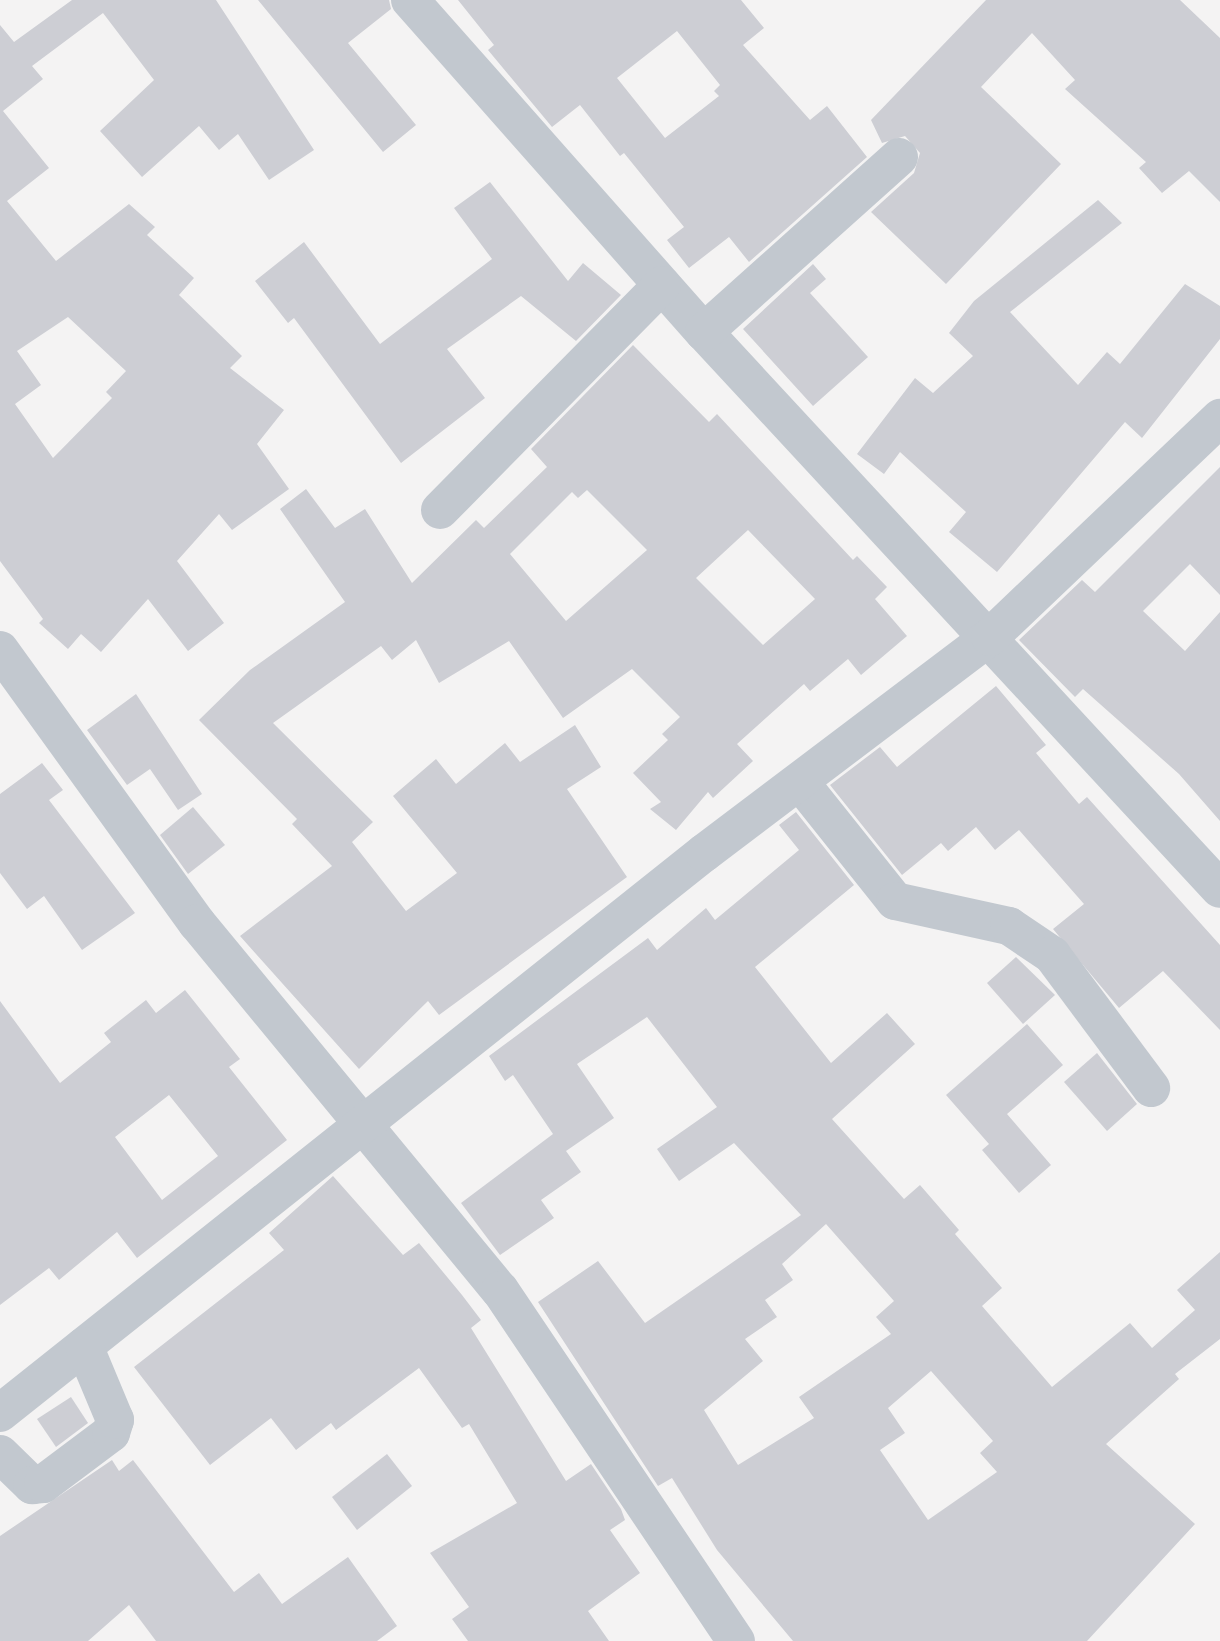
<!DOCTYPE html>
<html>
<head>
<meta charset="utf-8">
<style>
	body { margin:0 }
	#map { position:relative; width:1220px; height:1641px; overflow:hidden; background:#f4f3f3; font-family:Signika,sans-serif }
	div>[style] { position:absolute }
	.building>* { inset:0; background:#cdced4 }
	.minor>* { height:38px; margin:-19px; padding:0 19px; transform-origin:19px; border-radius:19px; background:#c2c8cf }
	span { translate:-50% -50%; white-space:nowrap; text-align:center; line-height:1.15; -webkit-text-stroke:5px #fff; paint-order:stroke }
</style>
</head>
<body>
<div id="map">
	<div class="building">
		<div style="clip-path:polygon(evenodd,72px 0,216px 0,314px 150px,269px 180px,238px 134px,219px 150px,199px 126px,142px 177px,100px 131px,154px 80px,103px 13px,32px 66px,43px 79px,3px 111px,49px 168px,7px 201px,56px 261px,129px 204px,155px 227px,147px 235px,194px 278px,179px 295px,242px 356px,230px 368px,284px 410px,257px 444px,289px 489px,232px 530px,219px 514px,177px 561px,224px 623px,188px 651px,148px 599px,101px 652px,81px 634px,68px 649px,39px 623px,43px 619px,0 561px,0 25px,14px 42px,72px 0,68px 317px,126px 371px,106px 392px,112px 398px,53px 458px,15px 404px,41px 385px,17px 351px,68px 317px)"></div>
		<div style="clip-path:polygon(258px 0,389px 0,391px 9px,348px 43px,416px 125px,383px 152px)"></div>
		<div style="clip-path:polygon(evenodd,458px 0,741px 0,764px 28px,743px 45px,810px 120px,827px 106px,867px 157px,749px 262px,729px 237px,689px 268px,667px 240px,684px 227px,624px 153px,620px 156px,580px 105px,552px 127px,488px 50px,494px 45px,458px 0,677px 31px,720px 85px,714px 91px,719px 96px,665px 138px,617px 78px,677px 31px)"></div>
		<div style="clip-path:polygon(986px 0,1180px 0,1220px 38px,1220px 202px,1189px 171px,1162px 193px,1139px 168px,1146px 162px,1065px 89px,1075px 80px,1032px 33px,981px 87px,1061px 164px,946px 284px,871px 212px,914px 173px,920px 153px,905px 136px,882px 143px,871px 120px)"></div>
		<div style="clip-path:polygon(490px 182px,568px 281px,583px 263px,621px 295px,576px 341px,521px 296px,447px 349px,485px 398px,401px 463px,294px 318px,288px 323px,255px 281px,304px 242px,380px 344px,492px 259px,454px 208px)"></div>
		<div style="clip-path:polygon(1098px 200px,1122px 223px,1010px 312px,1078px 385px,1107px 352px,1120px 364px,1185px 284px,1220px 306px,1220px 339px,1142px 438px,1125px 422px,997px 572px,949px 532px,966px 512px,900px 452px,884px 474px,857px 454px,915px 378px,933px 393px,973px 356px,949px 333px,974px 301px)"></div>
		<div style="clip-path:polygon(813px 264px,826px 279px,810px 293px,868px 357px,813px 406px,743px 329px)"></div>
		<div style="clip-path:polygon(evenodd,633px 345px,709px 422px,717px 414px,853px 560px,857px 556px,887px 587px,875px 599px,907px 636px,861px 675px,848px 659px,810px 691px,804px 684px,737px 744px,753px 761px,713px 798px,708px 792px,676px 830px,650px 809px,661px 802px,633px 773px,668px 740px,662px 734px,680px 717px,632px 669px,563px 718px,509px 641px,439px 683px,416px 640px,392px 660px,381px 646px,273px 723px,373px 822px,352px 842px,406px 911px,457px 873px,393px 796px,436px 759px,456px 784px,505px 743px,520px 762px,575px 725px,601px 767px,567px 789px,627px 877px,439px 1015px,428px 1001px,359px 1069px,240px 936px,332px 866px,292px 824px,297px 819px,199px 720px,250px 670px,345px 602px,280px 509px,306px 489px,335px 528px,365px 509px,412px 583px,476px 520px,484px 528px,547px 467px,531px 449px,633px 345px,587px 490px,647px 550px,566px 621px,510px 554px,572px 492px,578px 498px,587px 490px,633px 345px,748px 530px,815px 599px,763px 645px,696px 578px,748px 530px)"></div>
		<div style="clip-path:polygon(1220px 467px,1220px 595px,1190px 564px,1143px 611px,1185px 651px,1220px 612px,1220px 821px,1179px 774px,1083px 689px,1075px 697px,1019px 640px,1082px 580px,1095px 592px)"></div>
		<div style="clip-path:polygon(996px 686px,1046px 745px,1036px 753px,1079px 804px,1087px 797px,1220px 945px,1220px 1030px,1163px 971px,1119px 1008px,1053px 929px,1084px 904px,1019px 830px,995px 850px,976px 827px,948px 851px,941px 843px,902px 875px,830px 785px,880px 747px,897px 767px)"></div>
		<div style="clip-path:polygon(136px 694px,202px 794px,178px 810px,150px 769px,127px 785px,87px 730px)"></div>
		<div style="clip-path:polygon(42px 763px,63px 790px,49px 800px,135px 913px,82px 950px,44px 896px,27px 909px,0 873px,0 794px)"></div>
		<div style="clip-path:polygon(193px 807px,225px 845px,188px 874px,160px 835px)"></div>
		<div style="clip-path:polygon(evenodd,796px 812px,854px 885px,755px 967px,831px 1063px,887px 1013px,915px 1044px,832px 1119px,904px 1199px,920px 1185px,959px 1230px,955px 1234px,1002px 1288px,982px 1306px,1052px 1387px,1130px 1323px,1152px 1348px,1195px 1310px,1177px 1290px,1220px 1252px,1220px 1339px,1175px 1374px,1179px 1379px,1106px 1444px,1195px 1524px,1087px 1641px,793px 1641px,717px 1550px,672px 1478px,658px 1486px,538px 1302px,598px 1261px,645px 1323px,801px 1215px,734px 1143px,679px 1181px,657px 1149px,717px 1107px,647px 1017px,577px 1064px,614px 1118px,566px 1151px,581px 1172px,541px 1200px,554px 1218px,500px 1255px,461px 1203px,553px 1134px,513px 1075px,505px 1081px,489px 1056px,648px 938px,657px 950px,706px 908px,715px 920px,799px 850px,779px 825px,796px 812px,826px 1224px,894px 1301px,876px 1317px,891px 1334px,799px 1397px,814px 1418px,738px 1465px,704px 1410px,763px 1361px,745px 1339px,777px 1317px,765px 1300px,793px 1280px,782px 1264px,826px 1224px,796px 812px,931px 1371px,993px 1441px,980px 1453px,997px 1472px,928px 1520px,880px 1450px,905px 1433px,888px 1408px,931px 1371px)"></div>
		<div style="clip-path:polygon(1016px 957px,1055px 995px,1023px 1024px,987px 983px)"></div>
		<div style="clip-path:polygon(evenodd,185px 990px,240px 1059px,229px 1067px,287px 1140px,137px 1258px,117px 1232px,59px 1280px,49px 1268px,0 1305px,0 1001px,60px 1083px,111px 1042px,104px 1033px,146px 1000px,156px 1013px,185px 990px,169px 1095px,218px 1156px,162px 1200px,115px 1137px,169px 1095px)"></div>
		<div style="clip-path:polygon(1027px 1024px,1063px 1065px,1007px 1114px,1051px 1165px,1019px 1193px,982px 1150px,989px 1144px,946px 1095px)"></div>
		<div style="clip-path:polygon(1097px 1053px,1137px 1104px,1107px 1131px,1064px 1082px)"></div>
		<div style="clip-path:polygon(333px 1176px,403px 1255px,419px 1243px,462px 1295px,481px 1320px,471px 1328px,566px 1481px,591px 1464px,621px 1509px,625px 1520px,610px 1530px,640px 1573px,588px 1611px,609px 1641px,468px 1641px,452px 1619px,469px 1607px,430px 1553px,517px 1503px,469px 1424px,462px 1428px,419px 1368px,336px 1430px,331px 1423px,296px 1450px,271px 1418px,210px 1465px,134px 1367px,284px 1250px,269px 1233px)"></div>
		<div style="clip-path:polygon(71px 1397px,88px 1423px,56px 1447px,37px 1419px)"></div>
		<div style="clip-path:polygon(387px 1454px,412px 1486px,357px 1530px,332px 1497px)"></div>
		<div style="clip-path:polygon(112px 1460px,119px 1471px,133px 1460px,234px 1592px,259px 1573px,282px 1604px,348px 1557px,397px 1626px,377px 1641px,156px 1641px,129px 1605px,88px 1641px,0 1641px,0 1536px)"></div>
	</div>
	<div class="minor">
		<div style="left:410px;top:0;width:443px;rotate:48.5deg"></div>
		<div style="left:704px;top:332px;width:759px;rotate:47.19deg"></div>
		<div style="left:704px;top:332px;width:262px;rotate:-41.9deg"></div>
		<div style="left:440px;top:510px;width:316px;rotate:-45.4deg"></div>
		<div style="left:0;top:650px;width:337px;rotate:54.2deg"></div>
		<div style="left:197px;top:923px;width:476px;rotate:50.5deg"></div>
		<div style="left:500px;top:1290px;width:423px;rotate:56.1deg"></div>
		<div style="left:800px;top:782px;width:152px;rotate:51.4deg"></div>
		<div style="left:895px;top:901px;width:117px;rotate:12.4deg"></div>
		<div style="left:1009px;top:926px;width:52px;rotate:34deg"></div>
		<div style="left:1052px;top:955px;width:166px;rotate:53.3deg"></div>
		<div style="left:0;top:1413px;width:900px;rotate:-38.5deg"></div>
		<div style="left:704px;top:853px;width:358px;rotate:-37.1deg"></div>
		<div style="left:990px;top:637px;width:318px;rotate:-43.6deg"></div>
		<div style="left:0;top:1454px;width:45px;rotate:44.1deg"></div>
		<div style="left:32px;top:1485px;width:11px;rotate:-5deg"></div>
		<div style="left:43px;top:1484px;width:85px;rotate:-36.9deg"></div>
		<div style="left:111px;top:1433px;width:14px;rotate:-73deg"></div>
		<div style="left:115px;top:1420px;width:80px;rotate:-112.7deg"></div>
	</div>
</div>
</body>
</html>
